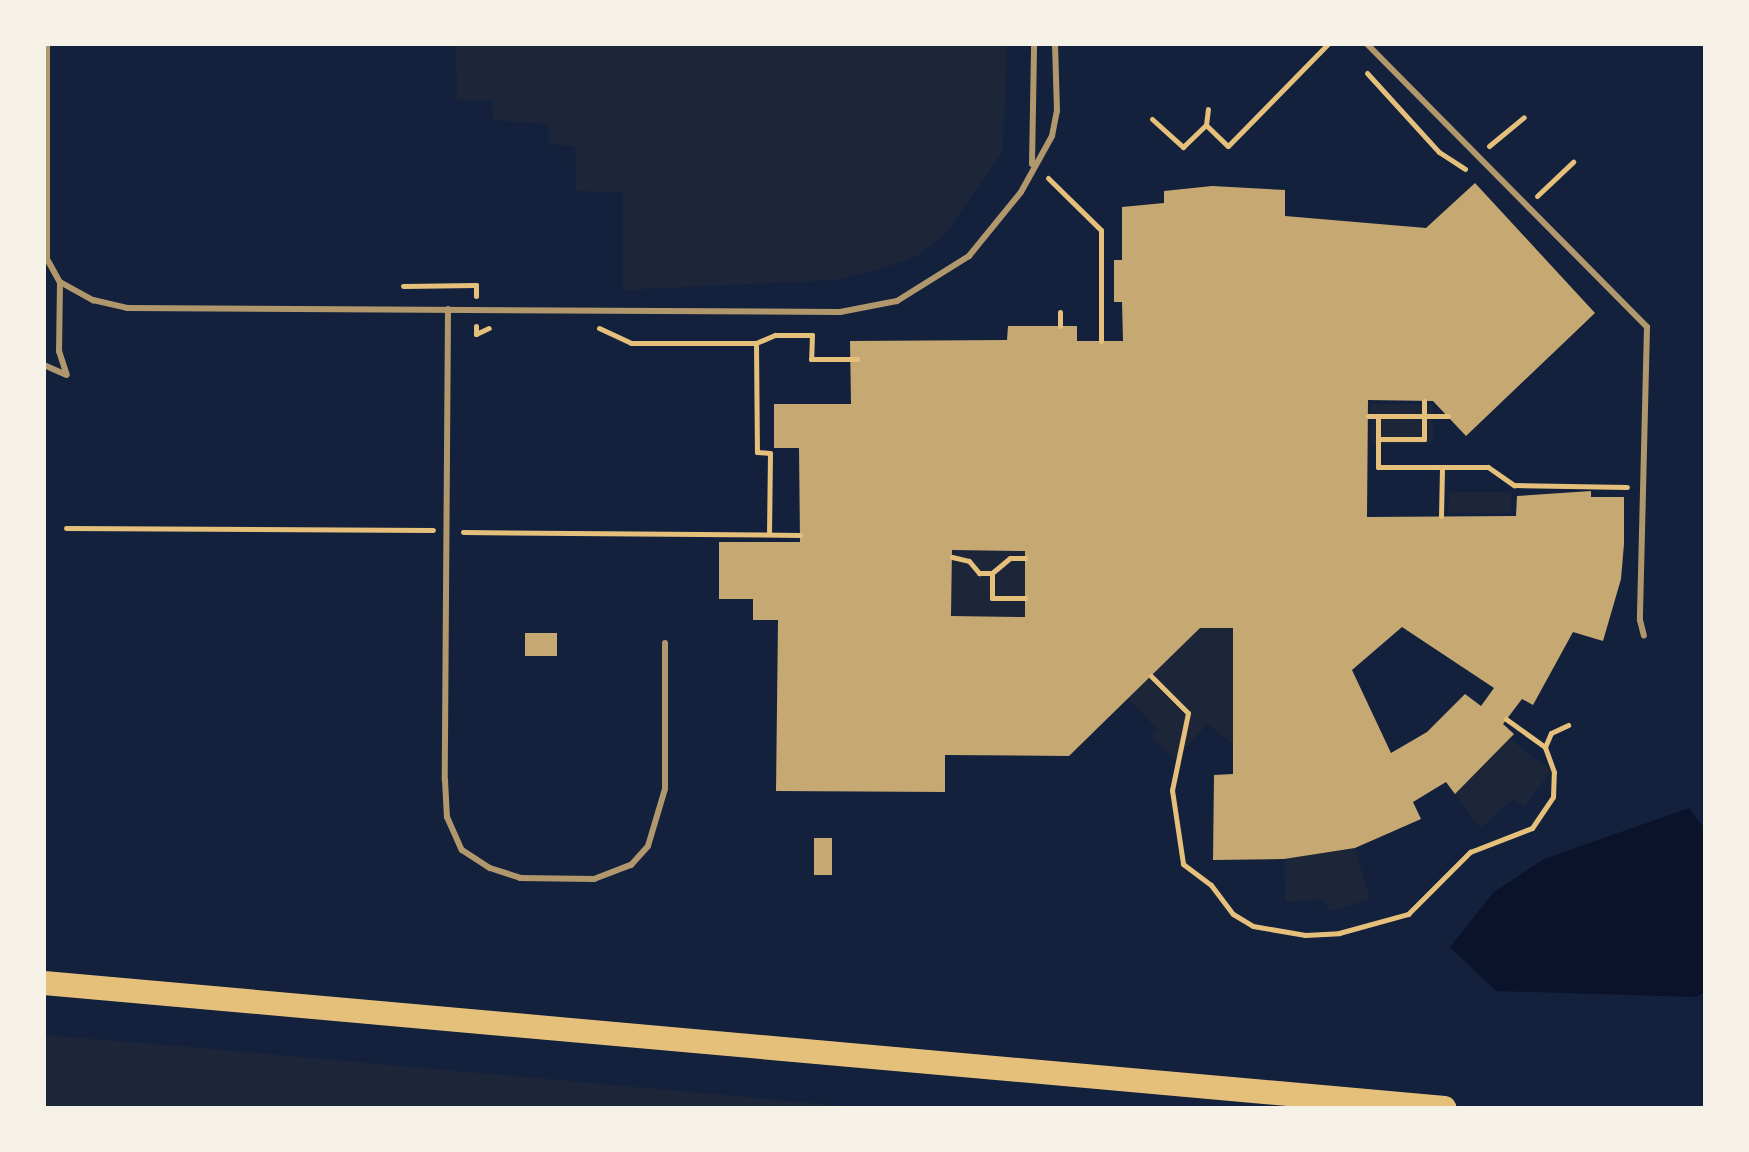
<!DOCTYPE html>
<html>
<head>
<meta charset="utf-8">
<style>
	body { margin:0 }
	#map { position:relative; width:1749px; height:1152px; overflow:hidden; background:#14213d; font-family:Roboto,sans-serif }
	div>[style] { position:absolute }
	.green>* { inset:0; background:#1d2539 }
	.water>* { inset:0; background:#0b132b }
	.building>* { inset:0; background:#c6a872 }
	.path>* { height:5px; margin:-2.5px; padding:0 2.5px; transform-origin:2.5px; border-radius:2.5px; background:#e5c07b }
	.service>* { height:6px; margin:-3px; padding:0 3px; transform-origin:3px; border-radius:3px; background:#b1986c }
	.motorway>* { height:24px; margin:-12px; padding:0 12px; transform-origin:12px; border-radius:12px; background:#e5c07b }
	span { translate:-50% -50%; white-space:nowrap; text-align:center; line-height:1.15; -webkit-text-stroke:6px #f6f1e7; paint-order:stroke }
	.frame { position:absolute; inset:0; border:46px solid #f6f1e7; pointer-events:none }
</style>
</head>
<body>
<div id="map">
	<div class="green">
		<div style="clip-path:polygon(456px 44px,1007px 44px,1003px 151px,947px 232px,919px 255px,890px 266px,836px 280px,623px 290px,623px 192px,576px 191px,575px 146px,548px 144px,548px 124px,493px 120px,492px 101px,457px 100px)"></div>
		<div style="clip-path:polygon(1371px 404px,1433px 404px,1433px 444px,1371px 444px)"></div>
		<div style="clip-path:polygon(1449px 492px,1511px 492px,1511px 513px,1448px 513px)"></div>
		<div style="clip-path:polygon(952px 550px,1025px 551px,1025px 617px,951px 616px)"></div>
		<div style="clip-path:polygon(1200px 628px,1233px 628px,1233px 744px,1207px 724px,1175px 760px,1151px 736px,1158px 730px,1128px 699px)"></div>
		<div style="clip-path:polygon(1510px 739px,1551px 771px,1524px 807px,1514px 799px,1480px 828px,1455px 794px)"></div>
		<div style="clip-path:polygon(1355px 848px,1370px 899px,1329px 912px,1324px 899px,1285px 902px,1284px 859px)"></div>
		<div style="clip-path:polygon(44px 1035px,179px 1046px,869px 1108px,44px 1108px)"></div>
	</div>
	<div class="water">
		<div style="clip-path:polygon(1689px 808px,1705px 829px,1705px 992px,1696px 997px,1496px 991px,1450px 947px,1493px 893px,1544px 859px)"></div>
	</div>
	<div class="building">
		<div style="clip-path:polygon(evenodd,1475px 183px,1595px 313px,1466px 436px,1433px 401px,1368px 400px,1367px 517px,1516px 516px,1517px 496px,1591px 491px,1591px 497px,1624px 497px,1624px 544px,1621px 579px,1603px 641px,1573px 632px,1533px 705px,1522px 699px,1503px 724px,1514px 734px,1455px 794px,1446px 782px,1413px 802px,1421px 819px,1355px 848px,1284px 859px,1213px 860px,1214px 775px,1233px 774px,1233px 628px,1200px 628px,1069px 756px,945px 755px,945px 792px,776px 791px,778px 620px,753px 620px,753px 599px,719px 599px,719px 542px,800px 542px,799px 448px,774px 448px,774px 404px,851px 404px,850px 341px,1007px 340px,1008px 326px,1077px 326px,1077px 341px,1123px 341px,1122px 302px,1114px 302px,1114px 260px,1122px 260px,1122px 207px,1164px 203px,1164px 191px,1212px 186px,1285px 190px,1285px 216px,1426px 228px,1475px 183px,952px 550px,1025px 551px,1025px 617px,951px 616px,952px 550px,1475px 183px,1402px 627px,1494px 688px,1481px 706px,1465px 694px,1427px 732px,1391px 753px,1352px 670px,1402px 627px)"></div>
		<div style="clip-path:polygon(525px 633px,557px 633px,557px 656px,525px 656px)"></div>
		<div style="clip-path:polygon(814px 838px,832px 838px,832px 875px,814px 875px)"></div>
	</div>
	<div class="path">
		<div style="left:1367px;top:73px;width:107px;rotate:47.7deg"></div>
		<div style="left:1439px;top:152px;width:31px;rotate:33deg"></div>
		<div style="left:1152px;top:119px;width:42px;rotate:42.1deg"></div>
		<div style="left:1183px;top:147px;width:32px;rotate:-44deg"></div>
		<div style="left:1206px;top:125px;width:30px;rotate:44deg"></div>
		<div style="left:1228px;top:146px;width:143px;rotate:-45.6deg"></div>
		<div style="left:1206px;top:125px;width:16px;rotate:-83deg"></div>
		<div style="left:1489px;top:146px;width:45px;rotate:-39.6deg"></div>
		<div style="left:1048px;top:178px;width:74px;rotate:44.5deg"></div>
		<div style="left:1101px;top:230px;width:111px;rotate:90deg"></div>
		<div style="left:1537px;top:196px;width:50px;rotate:-43.4deg"></div>
		<div style="left:403px;top:286px;width:73px;rotate:-0.8deg"></div>
		<div style="left:476px;top:285px;width:11px;rotate:90deg"></div>
		<div style="left:476px;top:326px;width:8px;rotate:90deg"></div>
		<div style="left:476px;top:334px;width:14px;rotate:-25deg"></div>
		<div style="left:1060px;top:326px;width:14px;rotate:-90deg"></div>
		<div style="left:599px;top:328px;width:35px;rotate:25deg"></div>
		<div style="left:631px;top:343px;width:125px"></div>
		<div style="left:756px;top:343px;width:21px;rotate:-23deg"></div>
		<div style="left:775px;top:335px;width:37px"></div>
		<div style="left:812px;top:335px;width:24px;rotate:92deg"></div>
		<div style="left:811px;top:359px;width:46px"></div>
		<div style="left:756px;top:343px;width:109px;rotate:89.5deg"></div>
		<div style="left:757px;top:452px;width:13px;rotate:4deg"></div>
		<div style="left:770px;top:453px;width:81px;rotate:90.7deg"></div>
		<div style="left:1368px;top:416px;width:80px"></div>
		<div style="left:1378px;top:416px;width:23px;rotate:90deg"></div>
		<div style="left:1378px;top:439px;width:46px"></div>
		<div style="left:1424px;top:439px;width:38px;rotate:-90deg"></div>
		<div style="left:1378px;top:439px;width:28px;rotate:90deg"></div>
		<div style="left:1378px;top:467px;width:110px"></div>
		<div style="left:1488px;top:467px;width:32px;rotate:35deg"></div>
		<div style="left:1514px;top:485px;width:113px;rotate:1deg"></div>
		<div style="left:1441px;top:516px;width:49px;rotate:-88.8deg"></div>
		<div style="left:66px;top:528px;width:367px;rotate:0.3deg"></div>
		<div style="left:463px;top:532px;width:337px;rotate:0.5deg"></div>
		<div style="left:952px;top:557px;width:17px;rotate:13deg"></div>
		<div style="left:969px;top:561px;width:16px;rotate:50deg"></div>
		<div style="left:979px;top:573px;width:13px"></div>
		<div style="left:1025px;top:598px;width:33px;rotate:180deg"></div>
		<div style="left:992px;top:598px;width:25px;rotate:-90deg"></div>
		<div style="left:992px;top:573px;width:23px;rotate:-40deg"></div>
		<div style="left:1010px;top:558px;width:15px"></div>
		<div style="left:1151px;top:676px;width:52px;rotate:45deg"></div>
		<div style="left:1188px;top:713px;width:79px;rotate:101.7deg"></div>
		<div style="left:1172px;top:790px;width:75px;rotate:81.5deg"></div>
		<div style="left:1183px;top:864px;width:35px;rotate:37deg"></div>
		<div style="left:1211px;top:885px;width:36px;rotate:53deg"></div>
		<div style="left:1233px;top:914px;width:23px;rotate:31deg"></div>
		<div style="left:1253px;top:926px;width:53px;rotate:9.8deg"></div>
		<div style="left:1305px;top:935px;width:34px;rotate:-3deg"></div>
		<div style="left:1339px;top:933px;width:72px;rotate:-15.4deg"></div>
		<div style="left:1408px;top:914px;width:88px;rotate:-45deg"></div>
		<div style="left:1470px;top:852px;width:66px;rotate:-21.2deg"></div>
		<div style="left:1532px;top:828px;width:37px;rotate:-56deg"></div>
		<div style="left:1553px;top:797px;width:25px;rotate:-88deg"></div>
		<div style="left:1554px;top:772px;width:27px;rotate:-110deg"></div>
		<div style="left:1545px;top:747px;width:15px;rotate:-67deg"></div>
		<div style="left:1551px;top:733px;width:19px;rotate:-25deg"></div>
		<div style="left:1506px;top:719px;width:48px;rotate:35.7deg"></div>
	</div>
	<div class="service">
		<div style="left:47px;top:44px;width:215px;rotate:90deg"></div>
		<div style="left:47px;top:259px;width:26px;rotate:61deg"></div>
		<div style="left:60px;top:282px;width:69px;rotate:90.8deg"></div>
		<div style="left:59px;top:351px;width:25px;rotate:72deg"></div>
		<div style="left:1367px;top:44px;width:398px;rotate:45.3deg"></div>
		<div style="left:1647px;top:327px;width:293px;rotate:91.4deg"></div>
		<div style="left:1640px;top:620px;width:16px;rotate:76deg"></div>
		<div style="left:1032px;top:164px;width:120px;rotate:-89deg"></div>
		<div style="left:60px;top:282px;width:38px;rotate:29deg"></div>
		<div style="left:93px;top:300px;width:35px;rotate:13deg"></div>
		<div style="left:127px;top:308px;width:713px;rotate:0.32deg"></div>
		<div style="left:840px;top:312px;width:58px;rotate:-10.9deg"></div>
		<div style="left:897px;top:301px;width:85px;rotate:-32deg"></div>
		<div style="left:969px;top:256px;width:82px;rotate:-50.9deg"></div>
		<div style="left:1021px;top:192px;width:64px;rotate:-61deg"></div>
		<div style="left:1052px;top:136px;width:25px;rotate:-79deg"></div>
		<div style="left:1057px;top:111px;width:67px;rotate:-91.7deg"></div>
		<div style="left:448px;top:309px;width:471px;rotate:90.4deg"></div>
		<div style="left:445px;top:780px;width:37px;rotate:87deg"></div>
		<div style="left:447px;top:817px;width:36px;rotate:66deg"></div>
		<div style="left:462px;top:850px;width:33px;rotate:33deg"></div>
		<div style="left:490px;top:868px;width:32px;rotate:18deg"></div>
		<div style="left:520px;top:878px;width:74px;rotate:0.8deg"></div>
		<div style="left:594px;top:879px;width:40px;rotate:-21deg"></div>
		<div style="left:631px;top:865px;width:25px;rotate:-48deg"></div>
		<div style="left:648px;top:846px;width:59px;rotate:-73.4deg"></div>
		<div style="left:665px;top:789px;width:146px;rotate:-90deg"></div>
		<div style="left:44px;top:365px;width:24px;rotate:24deg"></div>
	</div>
	<div class="motorway">
		<div style="left:44px;top:983px;width:1406px;rotate:5.1deg"></div>
	</div>
	<div class="frame"></div>
</div>
</body>
</html>
